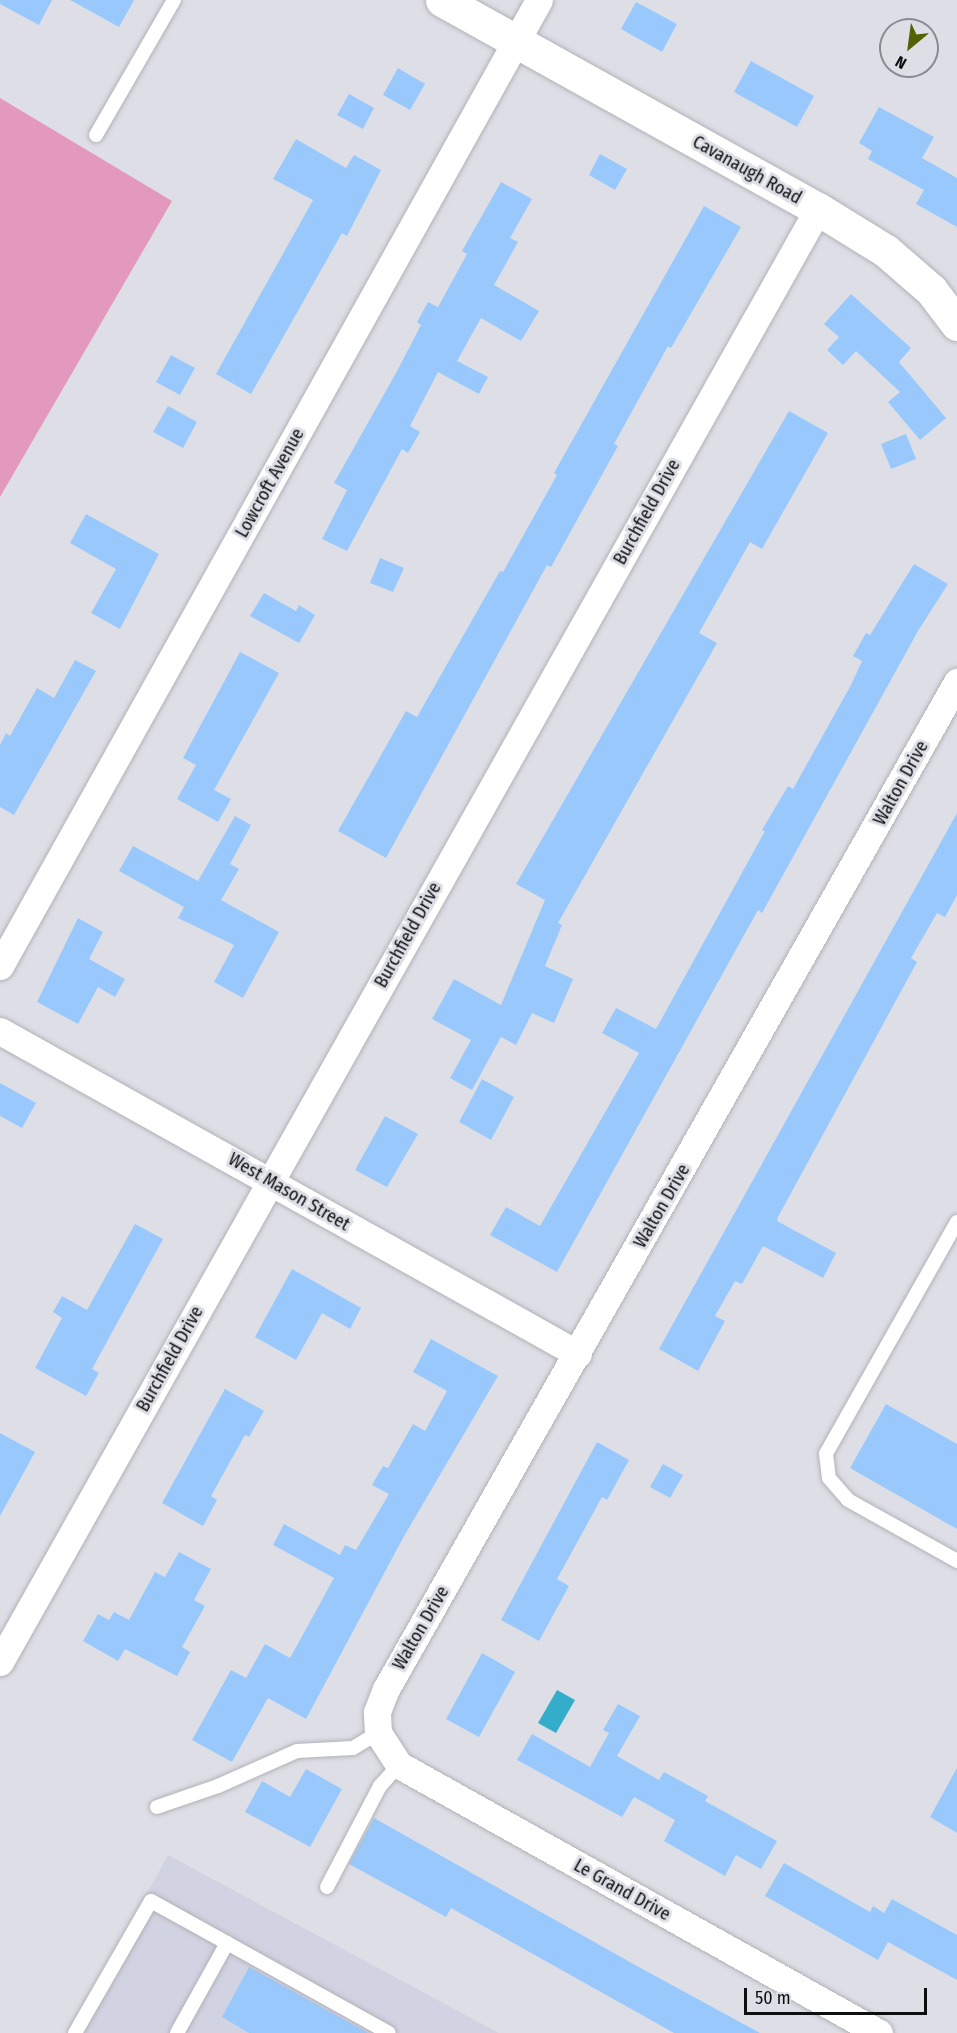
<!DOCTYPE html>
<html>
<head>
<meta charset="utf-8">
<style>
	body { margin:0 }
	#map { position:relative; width:957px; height:2033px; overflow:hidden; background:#dedfe6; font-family:"Fira Sans Condensed",sans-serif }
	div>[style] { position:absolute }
	.built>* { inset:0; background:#d2d3e2 }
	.green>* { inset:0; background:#e398be }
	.water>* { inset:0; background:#33adc9 }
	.building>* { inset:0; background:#99c9fc }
	.roads { filter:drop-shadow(0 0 2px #b1b2b9) drop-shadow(0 0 2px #b1b2b9) }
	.service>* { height:14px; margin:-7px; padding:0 7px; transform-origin:7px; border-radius:7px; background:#fff }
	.minor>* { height:27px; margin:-13.5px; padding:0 13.5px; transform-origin:13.5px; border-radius:13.5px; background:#fff }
	.tertiary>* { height:33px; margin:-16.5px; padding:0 16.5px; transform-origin:16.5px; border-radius:16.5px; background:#fff }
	span { translate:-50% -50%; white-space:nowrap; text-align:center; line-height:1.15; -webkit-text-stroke:6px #dedfe6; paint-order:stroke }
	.street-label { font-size:18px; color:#0d0e10 }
	.north { position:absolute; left:879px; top:18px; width:60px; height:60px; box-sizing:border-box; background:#dedfe6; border:2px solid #8a8b90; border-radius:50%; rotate:209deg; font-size:16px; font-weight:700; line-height:24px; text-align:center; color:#0d0e10 }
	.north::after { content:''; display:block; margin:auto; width:21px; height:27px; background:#526103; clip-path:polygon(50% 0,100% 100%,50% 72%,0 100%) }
	.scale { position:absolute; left:744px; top:1988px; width:183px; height:27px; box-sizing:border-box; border:3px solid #0d0e10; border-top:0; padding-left:8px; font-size:18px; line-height:21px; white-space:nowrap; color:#0d0e10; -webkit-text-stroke:4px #dedfe6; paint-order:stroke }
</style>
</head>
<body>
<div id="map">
	<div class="built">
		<div style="clip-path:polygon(168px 1855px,499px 2033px,70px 2033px)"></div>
	</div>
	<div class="green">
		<div style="clip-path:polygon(0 98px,172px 201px,0 497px)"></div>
	</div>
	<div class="water">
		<div style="clip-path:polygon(557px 1690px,575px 1700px,556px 1733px,538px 1723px)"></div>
	</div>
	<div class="building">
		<div style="clip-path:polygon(0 0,52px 0,39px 25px,0 4px)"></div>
		<div style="clip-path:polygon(70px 0,134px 0,119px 27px)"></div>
		<div style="clip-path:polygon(636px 2px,677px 24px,662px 52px,621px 29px)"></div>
		<div style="clip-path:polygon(751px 61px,814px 96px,797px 127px,734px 92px)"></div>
		<div style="clip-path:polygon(398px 68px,425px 84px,410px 110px,383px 95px)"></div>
		<div style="clip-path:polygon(349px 94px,374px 108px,363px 129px,337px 115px)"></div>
		<div style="clip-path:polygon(879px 107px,934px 137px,922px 158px,957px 178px,957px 227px,916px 204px,924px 190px,868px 159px,872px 151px,859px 143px)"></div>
		<div style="clip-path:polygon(296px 139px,346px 168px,354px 155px,381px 170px,347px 236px,342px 233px,251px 394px,216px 374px,313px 200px,273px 179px)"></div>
		<div style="clip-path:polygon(600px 154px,627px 169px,615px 190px,589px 175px)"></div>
		<div style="clip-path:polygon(501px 182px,532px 199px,510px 238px,518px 242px,494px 285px,539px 311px,521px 341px,481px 318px,457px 361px,488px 377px,479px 394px,438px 372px,410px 426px,420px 432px,408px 453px,402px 449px,347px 551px,322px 539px,347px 490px,334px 483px,396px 373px,421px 325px,417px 322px,428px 302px,438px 307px,467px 254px,462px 251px)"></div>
		<div style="clip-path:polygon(704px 206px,741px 227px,671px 348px,668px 346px,614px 444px,618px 446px,551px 567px,547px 565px,386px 858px,338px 831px,406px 711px,417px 717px,500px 571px,503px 572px,557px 475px,554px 473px)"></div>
		<div style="clip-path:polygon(851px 294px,911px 348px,899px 362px,946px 418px,920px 440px,888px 402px,900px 392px,856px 351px,843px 365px,827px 350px,839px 337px,824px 324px)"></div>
		<div style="clip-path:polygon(171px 355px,195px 368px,180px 395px,156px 382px)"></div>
		<div style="clip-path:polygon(168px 406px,197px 422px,183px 448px,153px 432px)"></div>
		<div style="clip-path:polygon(789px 411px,828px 433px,762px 549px,750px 542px,699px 633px,717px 643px,558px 923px,562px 925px,545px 966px,573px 979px,554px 1023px,532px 1013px,516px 1045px,501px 1037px,472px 1090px,450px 1078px,471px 1040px,432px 1019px,454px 979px,501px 1005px,545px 900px,516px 884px)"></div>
		<div style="clip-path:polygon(906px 434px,916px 459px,891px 469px,881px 444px)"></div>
		<div style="clip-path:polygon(86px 514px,159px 554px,120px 629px,91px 613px,116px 569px,70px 543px)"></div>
		<div style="clip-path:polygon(380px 558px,404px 568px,393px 592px,370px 583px)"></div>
		<div style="clip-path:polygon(914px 564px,948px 584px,918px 631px,762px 913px,758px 910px,557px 1272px,490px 1235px,506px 1207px,540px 1226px,639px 1053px,602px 1033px,616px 1008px,656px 1029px,765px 831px,762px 830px,788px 786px,793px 789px,851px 685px,862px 661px,853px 656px,866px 633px,870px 635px)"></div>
		<div style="clip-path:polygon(264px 593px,296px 611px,299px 605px,315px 615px,299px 643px,250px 616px)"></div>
		<div style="clip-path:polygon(240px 652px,279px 673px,214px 790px,231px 799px,218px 822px,177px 799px,196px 765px,183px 758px)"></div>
		<div style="clip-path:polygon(75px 660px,96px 671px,14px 815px,0 807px,0 745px,6px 733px,10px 736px,37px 688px,54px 698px)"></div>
		<div style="clip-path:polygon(957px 813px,957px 895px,945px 917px,937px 913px,911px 958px,917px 962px,778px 1217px,777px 1221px,836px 1253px,823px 1278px,763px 1246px,742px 1284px,735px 1281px,715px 1316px,725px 1321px,698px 1371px,659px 1349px)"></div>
		<div style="clip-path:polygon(235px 816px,251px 825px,230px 864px,239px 869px,221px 900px,279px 932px,243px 998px,214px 982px,234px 945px,178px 918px,184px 907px,119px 871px,133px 846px,198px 881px)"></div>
		<div style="clip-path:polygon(78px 918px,103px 932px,89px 959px,125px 979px,115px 997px,98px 987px,78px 1024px,37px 1002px)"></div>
		<div style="clip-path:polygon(482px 1079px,514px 1097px,491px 1140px,459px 1122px)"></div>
		<div style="clip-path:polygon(0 1083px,36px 1103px,22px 1128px,0 1116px)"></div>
		<div style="clip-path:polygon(385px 1116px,418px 1134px,387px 1187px,355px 1170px)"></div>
		<div style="clip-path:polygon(135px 1224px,163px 1239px,92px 1369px,99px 1373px,86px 1396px,35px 1368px,62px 1318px,53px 1312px,62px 1296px,87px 1310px)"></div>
		<div style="clip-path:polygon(292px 1269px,361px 1308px,350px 1329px,322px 1313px,296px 1360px,255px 1337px)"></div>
		<div style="clip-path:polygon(431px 1339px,498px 1376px,403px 1538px,306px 1719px,268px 1698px,232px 1762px,192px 1740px,231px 1670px,246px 1678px,265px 1644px,290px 1658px,334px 1578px,273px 1545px,284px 1524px,340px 1555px,345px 1545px,356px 1550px,389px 1494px,372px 1485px,383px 1466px,388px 1468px,413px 1424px,425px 1431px,447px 1391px,413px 1372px)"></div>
		<div style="clip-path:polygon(225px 1389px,264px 1411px,249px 1437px,245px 1435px,211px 1496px,217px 1500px,203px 1526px,162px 1503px)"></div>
		<div style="clip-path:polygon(886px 1404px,957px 1444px,957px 1529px,850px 1468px)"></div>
		<div style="clip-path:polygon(0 1433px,35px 1452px,0 1516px)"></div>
		<div style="clip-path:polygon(597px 1442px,629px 1460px,607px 1500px,602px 1497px,557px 1579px,569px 1586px,539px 1641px,501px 1620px)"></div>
		<div style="clip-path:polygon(663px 1464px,683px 1475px,670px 1498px,650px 1487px)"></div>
		<div style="clip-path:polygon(179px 1552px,211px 1569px,194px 1600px,205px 1606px,182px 1647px,190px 1652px,177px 1676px,125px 1649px,118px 1661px,83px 1641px,98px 1614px,109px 1620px,114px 1612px,129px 1620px,155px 1572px,165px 1577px)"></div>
		<div style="clip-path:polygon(482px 1653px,515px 1672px,479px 1737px,446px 1719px)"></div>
		<div style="clip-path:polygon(618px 1704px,640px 1716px,617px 1756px,659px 1780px,664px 1772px,708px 1796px,705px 1801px,777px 1841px,761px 1869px,736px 1855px,725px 1876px,664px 1841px,675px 1820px,634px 1797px,622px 1817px,517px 1760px,532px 1734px,590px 1767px,609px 1733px,603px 1730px)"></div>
		<div style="clip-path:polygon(957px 1768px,957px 1833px,930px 1817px)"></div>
		<div style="clip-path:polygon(306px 1769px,342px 1789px,310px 1847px,245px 1812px,262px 1781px,290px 1797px)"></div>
		<div style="clip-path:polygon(374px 1818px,637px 1966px,760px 2033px,674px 2033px,451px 1908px,446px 1917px,349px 1864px)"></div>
		<div style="clip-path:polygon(784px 1863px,870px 1912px,873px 1906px,884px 1913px,892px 1899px,957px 1935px,957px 1980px,888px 1942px,878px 1960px,765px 1896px)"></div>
		<div style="clip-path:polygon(249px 1967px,368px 2033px,249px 2033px,222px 2017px)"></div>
	</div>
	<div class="roads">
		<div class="service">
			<div style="left:96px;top:135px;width:156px;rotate:-60deg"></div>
			<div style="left:957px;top:1222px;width:266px;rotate:119.5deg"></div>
			<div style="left:826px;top:1454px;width:24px;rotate:83deg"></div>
			<div style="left:829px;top:1478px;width:29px;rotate:49deg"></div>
			<div style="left:848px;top:1500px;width:125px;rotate:29.2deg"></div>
			<div style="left:157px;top:1807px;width:65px;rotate:-19deg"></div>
			<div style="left:218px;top:1786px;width:86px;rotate:-23.9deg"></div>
			<div style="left:297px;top:1751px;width:56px;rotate:-3.1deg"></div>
			<div style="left:353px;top:1748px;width:29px;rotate:-31deg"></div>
			<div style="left:327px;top:1887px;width:114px;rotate:-62.3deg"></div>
			<div style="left:380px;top:1786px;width:28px;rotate:-48deg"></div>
			<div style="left:75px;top:2033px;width:152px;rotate:-60.1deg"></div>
			<div style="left:151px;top:1901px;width:87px;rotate:28.9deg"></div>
			<div style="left:177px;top:2033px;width:103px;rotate:-60.9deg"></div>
			<div style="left:227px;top:1943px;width:185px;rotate:29.1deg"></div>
		</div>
		<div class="minor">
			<div style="left:0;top:966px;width:1106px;rotate:-60.84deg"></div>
			<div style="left:0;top:1031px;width:662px;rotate:29.2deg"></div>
			<div style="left:0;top:1662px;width:1667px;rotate:-60.62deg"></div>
			<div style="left:879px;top:2033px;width:550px;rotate:-150.82deg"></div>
			<div style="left:399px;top:1765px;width:38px;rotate:-123deg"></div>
			<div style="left:378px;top:1733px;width:21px;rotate:-93deg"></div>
			<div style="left:377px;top:1712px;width:25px;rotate:-69deg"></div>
			<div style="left:386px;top:1689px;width:1158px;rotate:-60.45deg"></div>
		</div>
		<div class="tertiary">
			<div style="left:442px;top:0;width:430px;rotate:29.1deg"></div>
			<div style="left:818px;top:209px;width:80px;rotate:31.7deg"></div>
			<div style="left:886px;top:251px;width:60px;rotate:40.9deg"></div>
			<div style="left:931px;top:290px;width:43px;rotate:52.6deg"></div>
		</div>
	</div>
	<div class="street-label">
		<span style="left:747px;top:170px;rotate:29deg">Cavanaugh Road</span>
		<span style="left:270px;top:483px;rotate:-61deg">Lowcroft Avenue</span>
		<span style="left:647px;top:512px;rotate:-61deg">Burchfield Drive</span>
		<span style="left:901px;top:783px;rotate:-61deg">Walton Drive</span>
		<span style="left:408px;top:935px;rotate:-61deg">Burchfield Drive</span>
		<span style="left:289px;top:1192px;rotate:30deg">West Mason Street</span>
		<span style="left:662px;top:1206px;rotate:-60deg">Walton Drive</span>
		<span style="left:170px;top:1359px;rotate:-61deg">Burchfield Drive</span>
		<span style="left:421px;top:1628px;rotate:-60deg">Walton Drive</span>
		<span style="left:622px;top:1890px;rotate:29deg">Le Grand Drive</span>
	</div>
	<div class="north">N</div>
	<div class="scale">50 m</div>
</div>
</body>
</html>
